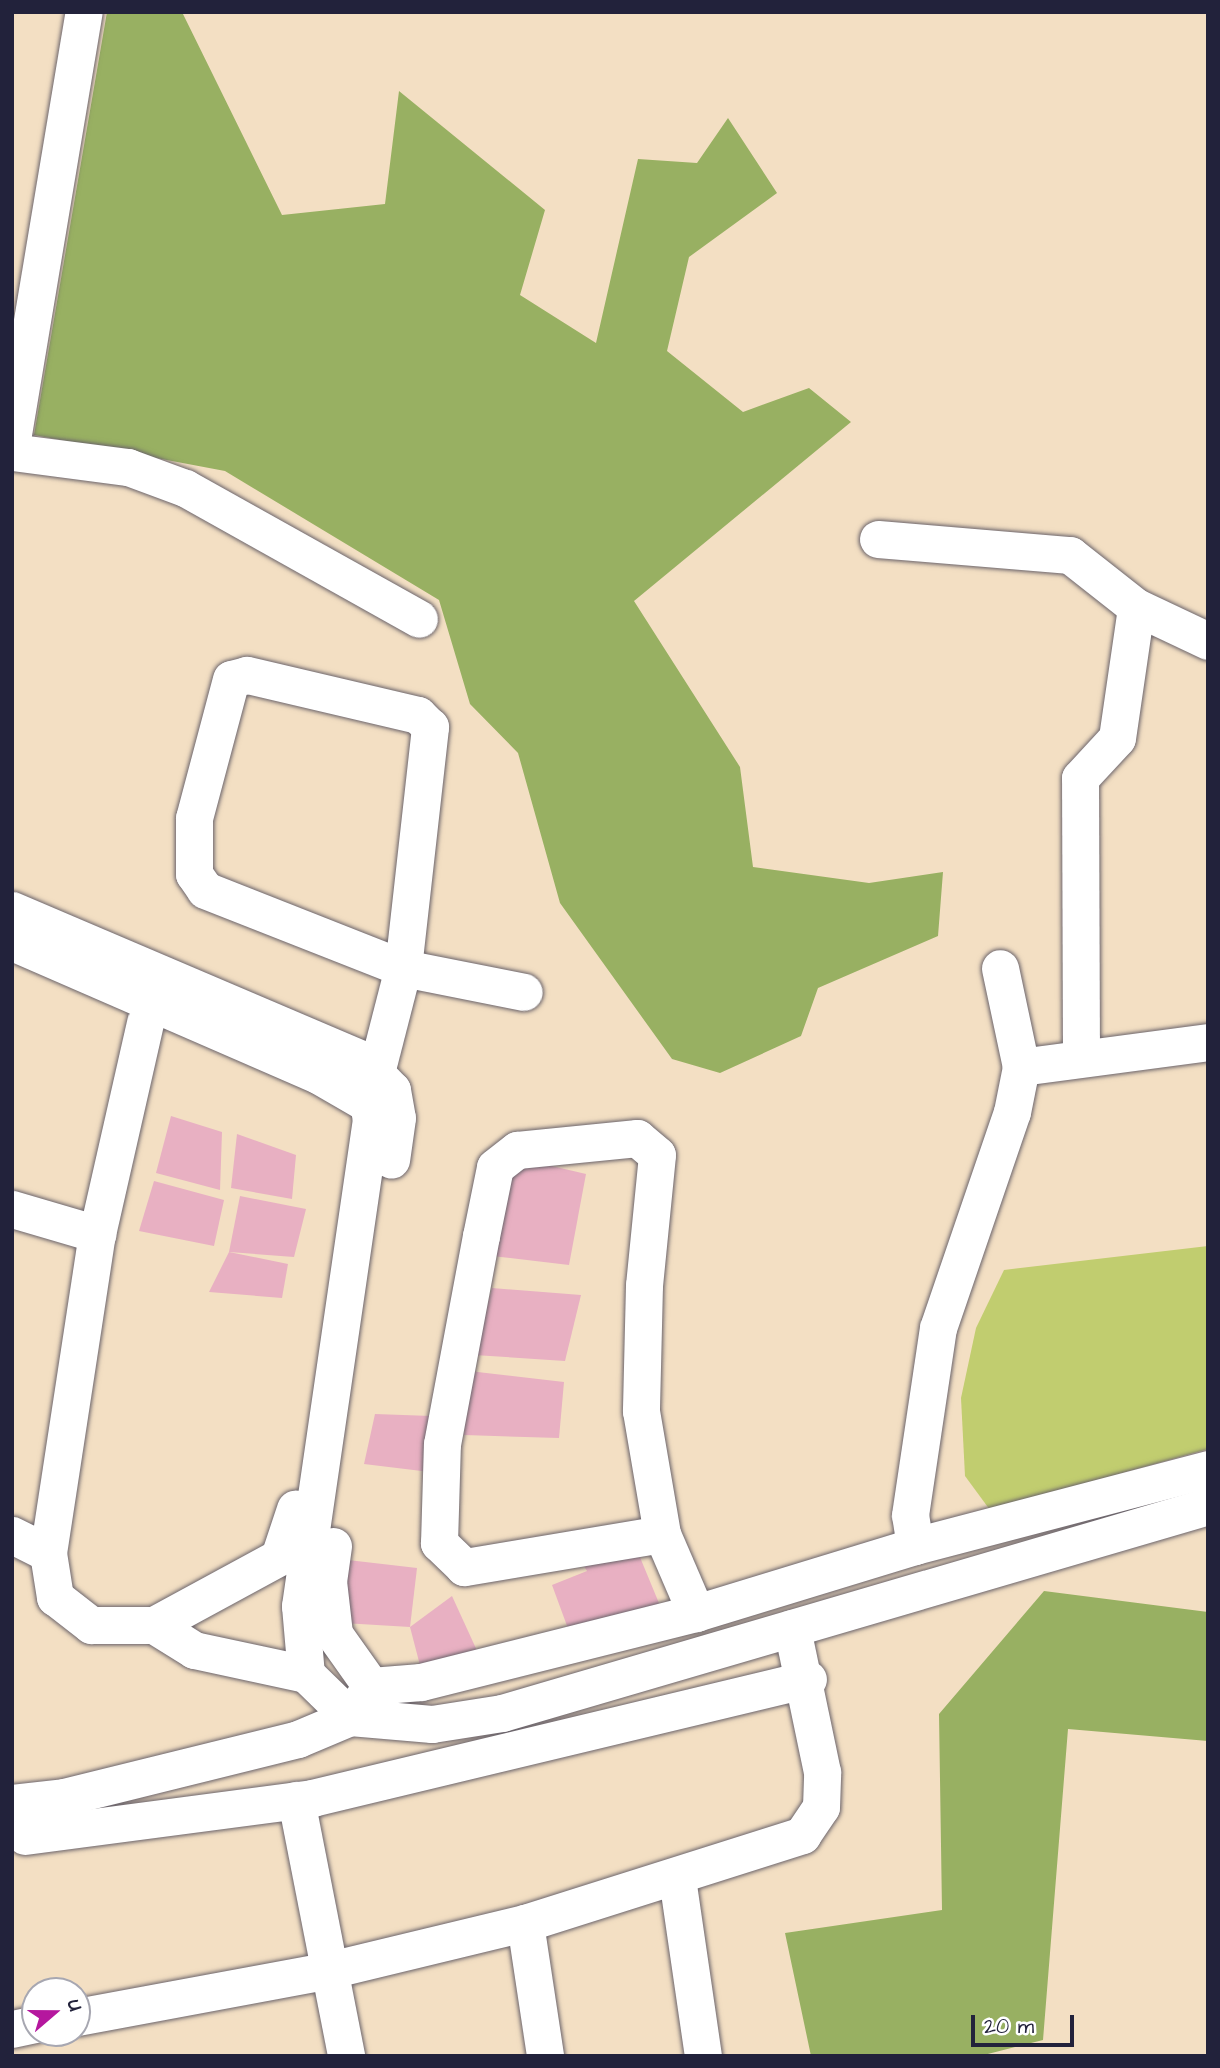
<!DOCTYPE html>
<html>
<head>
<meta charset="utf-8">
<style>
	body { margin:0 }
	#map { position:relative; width:1220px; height:2068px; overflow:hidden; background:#f3dfc3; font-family:"Architects Daughter",sans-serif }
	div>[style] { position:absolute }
	.green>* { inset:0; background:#c1cd6f }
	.forest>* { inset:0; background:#98b062 }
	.building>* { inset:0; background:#e8b0c2 }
	.roads { filter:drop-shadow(0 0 2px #6b646b) drop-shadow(0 0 2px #6b646b) }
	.street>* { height:37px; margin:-18.5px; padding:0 18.5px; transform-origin:18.5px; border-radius:18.5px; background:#fff }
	span { translate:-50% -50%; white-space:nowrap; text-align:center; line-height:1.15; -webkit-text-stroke:6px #fff; paint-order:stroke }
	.frame { position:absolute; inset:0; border:14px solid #22223b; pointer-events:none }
	.north { position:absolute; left:21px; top:1977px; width:70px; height:70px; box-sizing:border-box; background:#fff; border:2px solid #a7a7b1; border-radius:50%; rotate:70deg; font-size:19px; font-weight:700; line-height:28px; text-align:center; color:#22223b }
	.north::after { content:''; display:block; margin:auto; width:24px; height:32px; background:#b5179e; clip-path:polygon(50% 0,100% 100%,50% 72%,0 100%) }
	.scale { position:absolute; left:971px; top:2015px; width:103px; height:32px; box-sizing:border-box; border:4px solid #22223b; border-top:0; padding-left:9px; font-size:21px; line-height:24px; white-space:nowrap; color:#22223b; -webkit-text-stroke:5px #fff; paint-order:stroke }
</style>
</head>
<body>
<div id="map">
	<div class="green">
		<div style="clip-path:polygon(1208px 1246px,1208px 1449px,990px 1510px,965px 1476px,961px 1398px,976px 1328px,1004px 1270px)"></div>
	</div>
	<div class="forest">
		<div style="clip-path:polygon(107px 12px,182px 12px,282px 215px,385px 204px,399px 91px,545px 210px,520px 295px,596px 343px,638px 159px,697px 163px,728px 118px,777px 193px,689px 257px,667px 351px,743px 412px,809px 388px,851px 422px,634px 601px,740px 767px,753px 867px,869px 883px,943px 872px,938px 936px,818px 988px,801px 1036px,720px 1073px,672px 1059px,560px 903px,518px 753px,470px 704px,439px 600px,225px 471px,34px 435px)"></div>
		<div style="clip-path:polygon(1044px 1591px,1208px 1612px,1208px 1741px,1068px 1729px,1043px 2040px,980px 2056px,811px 2056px,785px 1933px,942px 1910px,939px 1714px)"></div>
	</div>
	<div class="building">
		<div style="clip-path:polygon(171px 1116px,222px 1132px,220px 1190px,156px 1173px)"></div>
		<div style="clip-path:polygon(237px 1134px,296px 1155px,292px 1199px,231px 1188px)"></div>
		<div style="clip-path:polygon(505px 1155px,586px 1174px,569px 1265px,492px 1256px)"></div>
		<div style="clip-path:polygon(154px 1181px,224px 1200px,214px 1246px,139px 1231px)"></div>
		<div style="clip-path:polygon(240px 1196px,306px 1209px,294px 1257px,229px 1252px)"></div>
		<div style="clip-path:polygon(229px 1252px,288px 1264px,282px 1298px,209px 1292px)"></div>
		<div style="clip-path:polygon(492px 1288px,581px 1295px,565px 1361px,474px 1355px)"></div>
		<div style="clip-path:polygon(469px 1371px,564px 1382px,559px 1438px,464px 1435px)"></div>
		<div style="clip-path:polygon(375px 1414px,431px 1416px,430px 1472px,364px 1464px)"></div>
		<div style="clip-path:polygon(637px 1550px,661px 1608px,570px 1634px,552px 1585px,587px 1571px,582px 1563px)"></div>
		<div style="clip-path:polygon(348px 1560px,417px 1568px,410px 1627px,343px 1623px)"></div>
		<div style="clip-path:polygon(452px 1596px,479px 1655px,422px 1673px,410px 1627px)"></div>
	</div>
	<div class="roads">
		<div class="street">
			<div style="left:12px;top:440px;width:434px;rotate:-80.5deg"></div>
			<div style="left:12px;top:452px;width:117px;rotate:7.4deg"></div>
			<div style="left:128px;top:467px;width:61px;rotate:20.2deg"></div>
			<div style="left:185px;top:488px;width:268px;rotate:29.2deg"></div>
			<div style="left:878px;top:539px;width:193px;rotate:4.8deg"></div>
			<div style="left:1070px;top:555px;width:84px;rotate:38.2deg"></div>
			<div style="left:1136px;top:607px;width:80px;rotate:25.3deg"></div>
			<div style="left:12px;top:910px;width:380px;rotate:23.1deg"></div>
			<div style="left:362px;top:1059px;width:43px;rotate:45.9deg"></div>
			<div style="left:392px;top:1090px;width:28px;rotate:80deg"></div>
			<div style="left:397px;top:1118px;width:42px;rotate:98.1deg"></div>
			<div style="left:12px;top:942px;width:334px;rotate:23.5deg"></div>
			<div style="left:318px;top:1075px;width:58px;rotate:30.1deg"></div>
			<div style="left:368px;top:1104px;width:15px;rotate:79deg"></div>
			<div style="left:371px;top:1119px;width:492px;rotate:98.3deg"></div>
			<div style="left:300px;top:1606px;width:68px;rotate:85deg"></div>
			<div style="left:306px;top:1674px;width:62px;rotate:44.3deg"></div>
			<div style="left:350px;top:1717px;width:82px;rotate:4.9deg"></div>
			<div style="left:432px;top:1724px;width:71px;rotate:-8.9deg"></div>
			<div style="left:502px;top:1713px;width:736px;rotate:-16.34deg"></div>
			<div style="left:1081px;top:1058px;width:280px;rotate:-90.2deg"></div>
			<div style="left:1080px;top:778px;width:54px;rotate:-47.2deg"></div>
			<div style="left:1117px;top:738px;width:132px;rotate:-81.7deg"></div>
			<div style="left:1021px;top:1067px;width:189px;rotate:-7.6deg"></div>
			<div style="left:368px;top:1104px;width:140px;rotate:-75.6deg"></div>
			<div style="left:403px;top:968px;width:243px;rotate:-83.6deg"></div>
			<div style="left:430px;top:727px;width:17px;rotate:-135deg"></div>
			<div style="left:418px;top:715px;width:176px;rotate:-166.8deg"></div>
			<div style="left:247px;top:675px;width:16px;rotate:166deg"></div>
			<div style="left:231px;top:679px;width:144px;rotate:104.9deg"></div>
			<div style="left:194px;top:818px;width:56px;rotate:90deg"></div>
			<div style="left:194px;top:874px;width:19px;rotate:55deg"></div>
			<div style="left:205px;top:890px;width:213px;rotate:21.5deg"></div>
			<div style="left:403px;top:968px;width:123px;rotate:11.2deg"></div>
			<div style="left:12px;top:1209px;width:89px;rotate:16.4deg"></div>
			<div style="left:662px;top:1534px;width:201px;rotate:170.5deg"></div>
			<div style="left:464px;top:1567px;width:35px;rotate:-136deg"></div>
			<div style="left:439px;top:1543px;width:99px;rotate:-88.3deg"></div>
			<div style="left:442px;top:1444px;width:212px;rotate:-79.4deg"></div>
			<div style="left:481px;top:1236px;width:70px;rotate:-78.5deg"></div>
			<div style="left:495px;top:1167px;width:28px;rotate:-38deg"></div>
			<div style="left:517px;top:1150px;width:121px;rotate:-5.7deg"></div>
			<div style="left:637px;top:1138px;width:26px;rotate:40deg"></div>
			<div style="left:657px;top:1155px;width:131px;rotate:95.7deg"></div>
			<div style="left:644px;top:1285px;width:126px;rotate:91.4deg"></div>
			<div style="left:641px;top:1411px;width:125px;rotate:80.3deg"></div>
			<div style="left:662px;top:1534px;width:86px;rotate:66.7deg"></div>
			<div style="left:12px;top:1535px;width:40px;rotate:26.6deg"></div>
			<div style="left:48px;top:1553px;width:45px;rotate:81deg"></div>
			<div style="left:55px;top:1597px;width:46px;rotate:37.9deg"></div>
			<div style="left:91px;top:1625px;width:63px"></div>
			<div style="left:154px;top:1625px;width:47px;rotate:32deg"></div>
			<div style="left:194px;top:1650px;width:115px;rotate:12.1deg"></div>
			<div style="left:333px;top:1546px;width:35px;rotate:98deg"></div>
			<div style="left:328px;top:1581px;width:53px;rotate:83.5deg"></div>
			<div style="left:334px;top:1634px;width:64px;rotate:54.6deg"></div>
			<div style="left:915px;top:1546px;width:31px;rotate:-99deg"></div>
			<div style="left:910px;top:1515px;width:189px;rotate:-81.5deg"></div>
			<div style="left:938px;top:1328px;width:228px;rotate:-71.1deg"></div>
			<div style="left:1012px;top:1112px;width:46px;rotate:-78.7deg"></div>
			<div style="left:1021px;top:1067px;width:101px;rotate:-102deg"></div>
			<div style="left:48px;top:1553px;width:323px;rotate:-81.3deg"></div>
			<div style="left:97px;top:1234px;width:217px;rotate:-77.2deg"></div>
			<div style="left:154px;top:1625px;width:142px;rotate:-28.5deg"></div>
			<div style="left:279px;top:1557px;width:51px;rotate:-71.6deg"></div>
			<div style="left:371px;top:1686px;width:50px;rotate:-4.6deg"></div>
			<div style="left:421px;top:1682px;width:284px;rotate:-14.1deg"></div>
			<div style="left:696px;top:1613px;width:229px;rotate:-17deg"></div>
			<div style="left:915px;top:1546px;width:303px;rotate:-14.7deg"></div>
			<div style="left:296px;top:1800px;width:261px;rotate:78.9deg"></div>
			<div style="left:12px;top:1803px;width:52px;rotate:-6.6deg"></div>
			<div style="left:64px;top:1797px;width:241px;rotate:-13.9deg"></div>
			<div style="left:298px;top:1739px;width:56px;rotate:-22.9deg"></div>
			<div style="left:350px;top:1717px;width:23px;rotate:-56deg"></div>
			<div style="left:25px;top:1836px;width:290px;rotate:-7.5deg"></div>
			<div style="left:312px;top:1798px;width:510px;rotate:-13.49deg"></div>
			<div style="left:677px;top:1878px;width:180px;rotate:81.7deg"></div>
			<div style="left:525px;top:1923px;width:134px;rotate:81.4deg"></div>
			<div style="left:77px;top:2017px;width:257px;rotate:-10.5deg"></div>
			<div style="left:330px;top:1970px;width:201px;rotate:-13.6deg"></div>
			<div style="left:525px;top:1923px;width:291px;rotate:-17.6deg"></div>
			<div style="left:802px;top:1835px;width:34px;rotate:-56deg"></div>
			<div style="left:821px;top:1807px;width:35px;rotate:-88deg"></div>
			<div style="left:822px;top:1772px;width:147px;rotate:-101.8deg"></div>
			<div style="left:12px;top:2029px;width:24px;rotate:-12deg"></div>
		</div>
	</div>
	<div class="frame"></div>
	<div class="north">U</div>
	<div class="scale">20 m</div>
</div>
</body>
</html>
